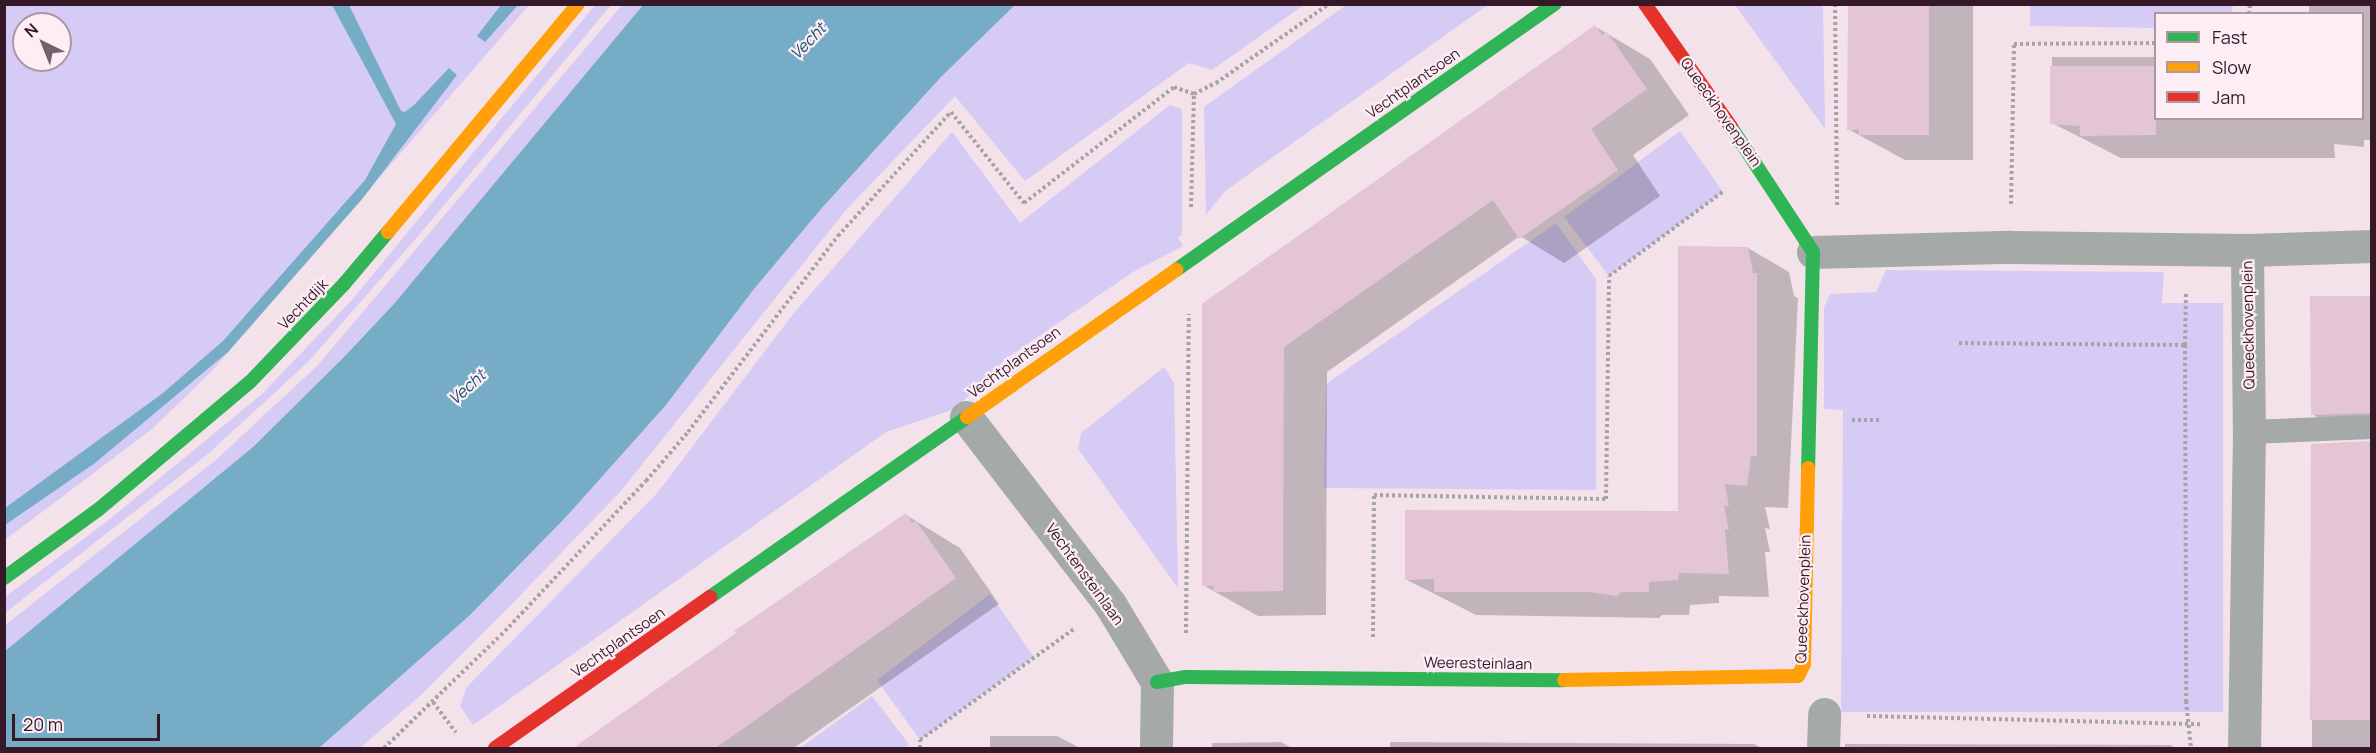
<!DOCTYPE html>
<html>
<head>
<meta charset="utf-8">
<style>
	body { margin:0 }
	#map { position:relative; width:2376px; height:753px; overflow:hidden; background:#f3e2ea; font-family:Manrope,sans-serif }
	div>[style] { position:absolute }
	.green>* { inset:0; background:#d6cbf4 }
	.water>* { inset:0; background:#76acc6 }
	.shadow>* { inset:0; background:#0003 }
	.building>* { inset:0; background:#e4c5d5 }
	.path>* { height:4px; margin-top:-2px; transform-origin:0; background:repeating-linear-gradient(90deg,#a5a5a5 0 3px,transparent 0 6px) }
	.lane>* { height:24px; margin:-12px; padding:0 12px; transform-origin:12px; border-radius:12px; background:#a5a9a8 }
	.street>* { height:33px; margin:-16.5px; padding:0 16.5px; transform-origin:16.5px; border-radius:16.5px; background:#a5a9a8 }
	.fast>* { height:14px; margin:-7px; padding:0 7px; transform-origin:7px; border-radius:7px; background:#30b455 }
	.slow>* { height:14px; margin:-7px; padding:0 7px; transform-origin:7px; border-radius:7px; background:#ff9f0a }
	.jam>* { height:14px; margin:-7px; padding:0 7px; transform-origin:7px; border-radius:7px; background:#e5322d }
	span { translate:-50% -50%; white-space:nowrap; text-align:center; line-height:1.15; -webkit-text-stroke:4.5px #fdedf4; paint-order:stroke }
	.street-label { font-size:15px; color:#351928 }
	.water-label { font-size:16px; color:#10556e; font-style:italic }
	.frame { position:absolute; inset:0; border:6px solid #351928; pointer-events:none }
	.legend { position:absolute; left:2154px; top:12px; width:210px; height:108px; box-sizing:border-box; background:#fdedf4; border:2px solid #ad98a2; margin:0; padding:8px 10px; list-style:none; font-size:18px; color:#351928 }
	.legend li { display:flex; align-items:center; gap:12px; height:30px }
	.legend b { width:30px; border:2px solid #ad98a2 }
	.north { position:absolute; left:12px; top:12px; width:60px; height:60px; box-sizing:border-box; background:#fdedf4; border:2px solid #ad98a2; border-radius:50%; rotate:317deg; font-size:16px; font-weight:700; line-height:24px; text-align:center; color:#351928 }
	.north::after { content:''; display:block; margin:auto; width:21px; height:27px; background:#785f6c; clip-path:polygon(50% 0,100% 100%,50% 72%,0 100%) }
	.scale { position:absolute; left:12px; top:714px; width:148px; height:27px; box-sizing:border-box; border:3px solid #351928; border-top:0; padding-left:8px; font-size:18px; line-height:21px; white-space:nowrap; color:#351928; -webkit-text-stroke:4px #fdedf4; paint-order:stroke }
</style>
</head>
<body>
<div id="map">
	<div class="green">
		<div style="clip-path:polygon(evenodd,5px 5px,529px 5px,212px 371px,152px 429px,5px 540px,5px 5px,24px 24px,60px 24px,60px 60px,24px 60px,24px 24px)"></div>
		<div style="clip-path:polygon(595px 5px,611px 5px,419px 235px,308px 362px,208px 454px,5px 613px,5px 597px,105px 523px,262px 394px,351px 301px)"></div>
		<div style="clip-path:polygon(622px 5px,643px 5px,393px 305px,343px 358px,253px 447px,5px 651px,5px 625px,217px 459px,318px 365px)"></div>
		<div style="clip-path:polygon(1015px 5px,1304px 5px,1212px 70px,1189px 63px,1025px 181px,955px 96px,846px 210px,620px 492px,508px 608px,421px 695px,360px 748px,319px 748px,469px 616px,566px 517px,666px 405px,754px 289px,821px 209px,941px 77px)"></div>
		<div style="clip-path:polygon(1346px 5px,1488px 5px,1225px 191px,1206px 215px,1204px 107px)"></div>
		<div style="clip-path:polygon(1735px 5px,1823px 5px,1825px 129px)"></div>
		<div style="clip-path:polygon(2030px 5px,2233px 4px,2233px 5px,2232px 13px,2156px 14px,2155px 28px,2030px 26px)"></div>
		<div style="clip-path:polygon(1170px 105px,1182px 109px,1182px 235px,1178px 237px,1183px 246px,1133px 272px,1007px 358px,955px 409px,886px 432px,473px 725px,460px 706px,467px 687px,658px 492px,793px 314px,952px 132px,1020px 223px)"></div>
		<div style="clip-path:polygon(1680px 131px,1723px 192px,1609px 276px,1564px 217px)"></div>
		<div style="clip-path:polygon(1556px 223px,1596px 279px,1596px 490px,1324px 488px,1326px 384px)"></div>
		<div style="clip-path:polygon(1886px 270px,2164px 272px,2162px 303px,2223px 303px,2223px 712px,1841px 712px,1843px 410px,1824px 409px,1824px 308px,1830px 294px,1876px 292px)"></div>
		<div style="clip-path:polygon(1164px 367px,1174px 383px,1178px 588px,1078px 449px,1081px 433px)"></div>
		<div style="clip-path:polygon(990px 594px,1034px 657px,920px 740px,877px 680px)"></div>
		<div style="clip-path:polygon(872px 696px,908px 743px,907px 748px,800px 748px)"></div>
	</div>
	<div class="water">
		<div style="clip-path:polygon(332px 5px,349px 5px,401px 111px,405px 112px,415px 104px,449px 68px,457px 75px,363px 198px,228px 352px,95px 463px,5px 525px,5px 508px,163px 393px,223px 341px,365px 180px,396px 124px)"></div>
		<div style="clip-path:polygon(501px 5px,518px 5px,485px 42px,477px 36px)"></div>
		<div style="clip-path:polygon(643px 5px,1015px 5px,941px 77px,821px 209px,754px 289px,666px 405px,566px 517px,469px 616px,319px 748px,5px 748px,5px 651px,253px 447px,343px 358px,393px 305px)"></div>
	</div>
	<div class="shadow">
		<div style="clip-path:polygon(1849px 4px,1973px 4px,1973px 160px,1905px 160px,1848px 129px)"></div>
		<div style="clip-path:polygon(2309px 4px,2372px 4px,2372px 140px,2364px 140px,2364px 147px,2334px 144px,2335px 158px,2121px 158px,2052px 123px,2052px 57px,2156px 57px,2156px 118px,2362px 118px,2362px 14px,2309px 14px)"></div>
		<div style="clip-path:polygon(1596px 27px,1650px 59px,1689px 115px,1633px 155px,1660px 196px,1564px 263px,1520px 236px,1327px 372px,1326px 615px,1258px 616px,1203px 585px,1204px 304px)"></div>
		<div style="clip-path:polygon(1748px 248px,1789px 272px,1794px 296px,1798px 298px,1788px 508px,1765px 507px,1770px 529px,1765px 528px,1770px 552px,1765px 552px,1769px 597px,1719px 596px,1719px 603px,1690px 605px,1689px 615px,1662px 615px,1659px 618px,1476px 615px,1407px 580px,1679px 513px)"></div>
		<div style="clip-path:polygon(2372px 297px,2372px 432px,2344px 433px,2312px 414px)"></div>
		<div style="clip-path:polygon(2372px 443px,2372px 748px,2312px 748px,2313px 445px)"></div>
		<div style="clip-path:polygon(906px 515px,960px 548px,999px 604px,794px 748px,576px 748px)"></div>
		<div style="clip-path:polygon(990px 736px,1057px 736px,1080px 748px,990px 748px)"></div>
		<div style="clip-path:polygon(1281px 742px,1292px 748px,1212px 748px,1212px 743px)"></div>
		<div style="clip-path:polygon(1390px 742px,1754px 744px,1762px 748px,1390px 748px)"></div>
		<div style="clip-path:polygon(1845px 744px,2170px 745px,2176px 748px,1845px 748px)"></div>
	</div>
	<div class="building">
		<div style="clip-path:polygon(1848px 4px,1929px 4px,1929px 135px,1859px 135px,1859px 130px,1847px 130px)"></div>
		<div style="clip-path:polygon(1595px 25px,1602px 35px,1607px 32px,1647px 89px,1591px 129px,1618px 170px,1519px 239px,1493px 200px,1284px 347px,1283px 591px,1213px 592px,1214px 586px,1202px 586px,1202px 304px)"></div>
		<div style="clip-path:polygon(2050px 66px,2156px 66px,2156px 135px,2080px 136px,2080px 126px,2050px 124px)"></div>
		<div style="clip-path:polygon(1678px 246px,1748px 247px,1753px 273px,1757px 273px,1757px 456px,1751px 456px,1747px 486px,1725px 484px,1729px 506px,1724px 506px,1729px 530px,1725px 529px,1729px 574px,1679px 573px,1678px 580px,1649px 582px,1649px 592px,1621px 592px,1617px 596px,1588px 592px,1434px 592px,1434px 579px,1405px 580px,1405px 510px,1678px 511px)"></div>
		<div style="clip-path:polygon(2310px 296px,2372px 296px,2372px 413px,2311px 415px)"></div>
		<div style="clip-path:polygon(2372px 441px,2372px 720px,2310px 720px,2311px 444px)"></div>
		<div style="clip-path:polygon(906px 513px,912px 523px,916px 521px,956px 578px,737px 733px,715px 748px,573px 748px,736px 633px,734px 631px)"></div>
	</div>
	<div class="path">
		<div style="left:1835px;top:4px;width:203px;rotate:89.4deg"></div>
		<div style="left:2249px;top:14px;width:10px;rotate:-84deg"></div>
		<div style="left:2011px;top:204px;width:160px;rotate:-88.9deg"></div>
		<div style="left:2014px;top:44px;width:142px;rotate:-0.4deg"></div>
		<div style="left:1191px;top:207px;width:113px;rotate:-88.5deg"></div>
		<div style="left:1959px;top:343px;width:226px;rotate:0.5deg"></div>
		<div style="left:2185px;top:345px;width:52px;rotate:-88.9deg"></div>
		<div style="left:2185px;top:345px;width:356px;rotate:89.8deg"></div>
		<div style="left:2186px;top:701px;width:47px;rotate:83.9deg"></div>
		<div style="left:1852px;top:420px;width:29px"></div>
		<div style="left:1186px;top:633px;width:319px;rotate:-89.5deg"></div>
		<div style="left:1373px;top:637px;width:142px;rotate:-89.6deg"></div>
		<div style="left:1374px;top:495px;width:232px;rotate:1deg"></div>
		<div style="left:1606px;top:499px;width:223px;rotate:-89.2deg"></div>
		<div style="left:1609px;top:276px;width:143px;rotate:-36.5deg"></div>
		<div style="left:433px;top:702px;width:38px;rotate:53deg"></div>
		<div style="left:1867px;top:716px;width:334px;rotate:1.4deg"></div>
		<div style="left:384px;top:748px;width:168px;rotate:-44deg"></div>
		<div style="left:505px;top:631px;width:206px;rotate:-46.8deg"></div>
		<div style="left:646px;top:481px;width:65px;rotate:-49.4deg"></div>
		<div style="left:688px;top:432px;width:247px;rotate:-52.6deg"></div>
		<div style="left:838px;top:236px;width:168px;rotate:-47.7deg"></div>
		<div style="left:951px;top:112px;width:117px;rotate:51.3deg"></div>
		<div style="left:1024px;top:203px;width:190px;rotate:-37.7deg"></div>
		<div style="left:1174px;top:87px;width:21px;rotate:19deg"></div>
		<div style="left:1194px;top:94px;width:25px;rotate:-27deg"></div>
		<div style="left:1216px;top:83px;width:138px;rotate:-35deg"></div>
		<div style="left:920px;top:748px;width:8px;rotate:-90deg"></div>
		<div style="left:920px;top:740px;width:190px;rotate:-35.8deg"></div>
	</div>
	<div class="lane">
		<div style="left:2249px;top:432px;width:123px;rotate:-2.3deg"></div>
	</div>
	<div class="street">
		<div style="left:2247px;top:250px;width:125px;rotate:-1.8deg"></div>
		<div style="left:1813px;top:252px;width:197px;rotate:-1.5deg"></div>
		<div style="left:2010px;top:247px;width:237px;rotate:0.7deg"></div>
		<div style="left:2247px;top:250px;width:182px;rotate:89.4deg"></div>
		<div style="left:2249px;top:432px;width:316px;rotate:90.9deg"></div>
		<div style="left:966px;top:417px;width:236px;rotate:52.4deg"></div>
		<div style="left:1110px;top:604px;width:91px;rotate:58.9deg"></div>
		<div style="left:1157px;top:682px;width:66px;rotate:90.9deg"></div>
		<div style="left:1823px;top:748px;width:34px;rotate:-88deg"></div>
	</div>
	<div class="fast">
		<div style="left:1731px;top:127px;width:149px;rotate:56.7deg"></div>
		<div style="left:1813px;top:252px;width:216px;rotate:91.3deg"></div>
		<div style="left:1176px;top:270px;width:463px;rotate:-35.1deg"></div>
		<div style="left:4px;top:578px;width:117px;rotate:-36deg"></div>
		<div style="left:99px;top:509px;width:197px;rotate:-40.1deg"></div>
		<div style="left:250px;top:382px;width:136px;rotate:-46.2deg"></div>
		<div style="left:344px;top:284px;width:68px;rotate:-49.8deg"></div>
		<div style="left:710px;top:597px;width:314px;rotate:-35deg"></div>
		<div style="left:1157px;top:682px;width:29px;rotate:-10deg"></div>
		<div style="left:1186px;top:677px;width:378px;rotate:0.5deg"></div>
	</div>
	<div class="slow">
		<div style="left:388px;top:232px;width:297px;rotate:-50.2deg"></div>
		<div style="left:967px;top:417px;width:256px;rotate:-35.1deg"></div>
		<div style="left:1564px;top:680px;width:234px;rotate:-1deg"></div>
		<div style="left:1798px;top:676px;width:13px;rotate:-63deg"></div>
		<div style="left:1804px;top:664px;width:196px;rotate:-88.8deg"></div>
	</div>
	<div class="jam">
		<div style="left:1645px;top:4px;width:150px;rotate:55deg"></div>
		<div style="left:495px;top:748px;width:263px;rotate:-35.1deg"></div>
	</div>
	<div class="street-label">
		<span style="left:1413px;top:83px;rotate:-35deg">Vechtplantsoen</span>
		<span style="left:1721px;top:112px;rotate:55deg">Queeckhovenplein</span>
		<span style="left:303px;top:304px;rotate:-46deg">Vechtdijk</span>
		<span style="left:2248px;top:325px;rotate:-91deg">Queeckhovenplein</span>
		<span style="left:1014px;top:362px;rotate:-36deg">Vechtplantsoen</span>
		<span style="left:1085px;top:574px;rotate:54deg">Vechtensteinlaan</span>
		<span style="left:1803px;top:599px;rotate:-88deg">Queeckhovenplein</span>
		<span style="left:618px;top:642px;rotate:-35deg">Vechtplantsoen</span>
		<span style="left:1478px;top:663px;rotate:1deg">Weeresteinlaan</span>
	</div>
	<div class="water-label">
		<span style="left:808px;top:41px;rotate:-46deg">Vecht</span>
		<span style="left:467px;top:387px;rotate:-42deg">Vecht</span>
	</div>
	<div class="frame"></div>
	<ul class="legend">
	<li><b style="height:8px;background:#30b455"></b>Fast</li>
	<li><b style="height:8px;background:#ff9f0a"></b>Slow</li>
	<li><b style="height:8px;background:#e5322d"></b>Jam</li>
	</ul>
	<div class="north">N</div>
	<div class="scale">20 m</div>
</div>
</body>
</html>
